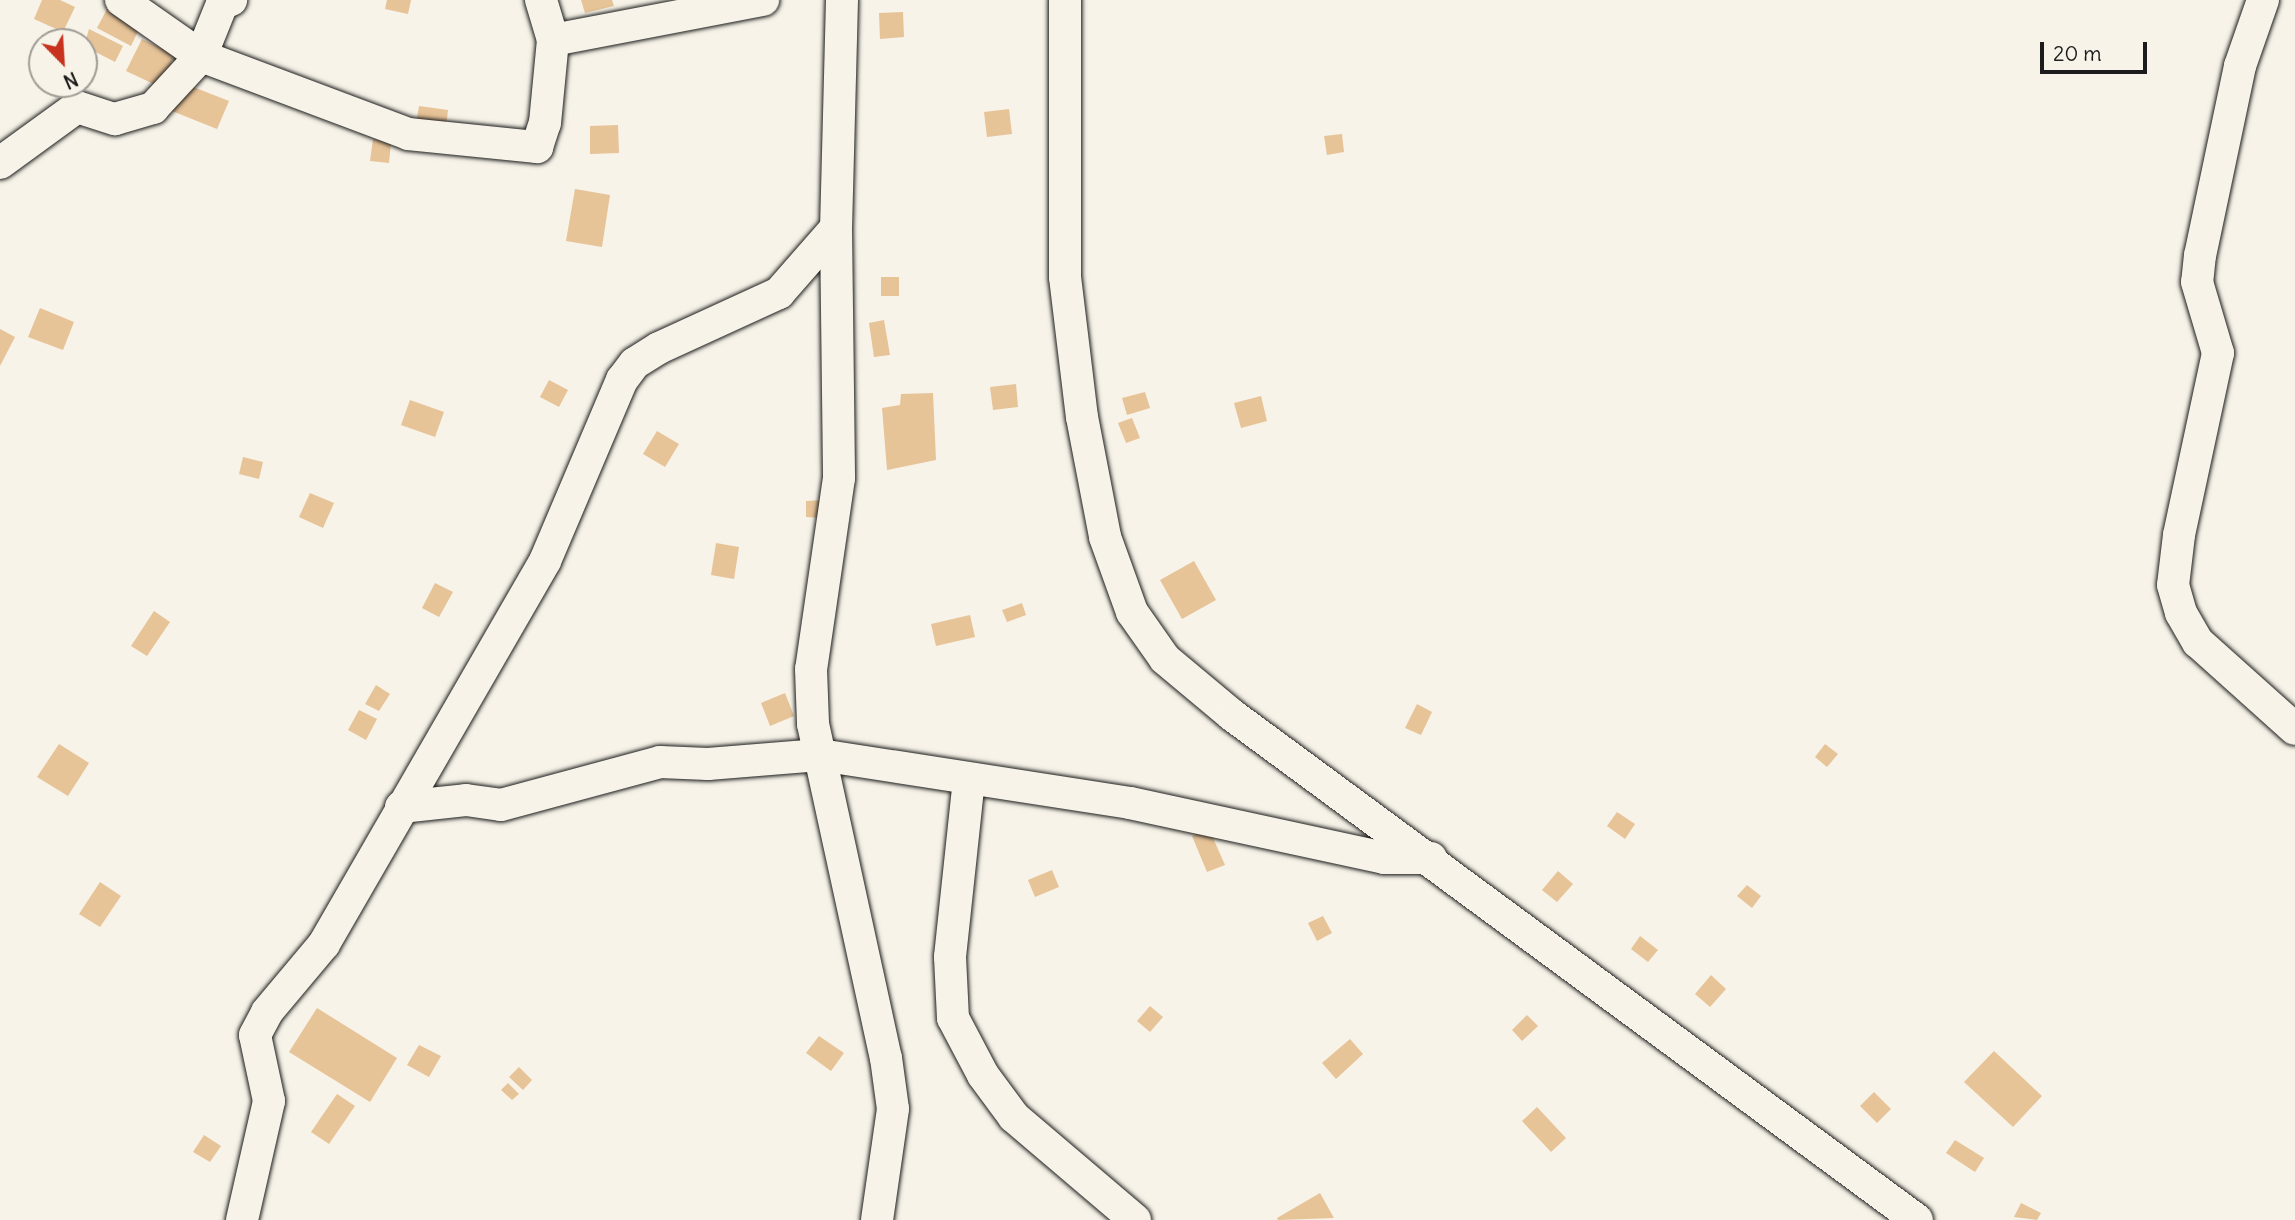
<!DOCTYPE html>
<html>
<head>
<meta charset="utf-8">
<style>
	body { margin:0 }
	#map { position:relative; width:2295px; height:1220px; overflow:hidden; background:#f7f3e8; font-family:Delius,sans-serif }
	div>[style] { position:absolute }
	.building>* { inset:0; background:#e7c398 }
	.roads { filter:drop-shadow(0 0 2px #1c1c1c) drop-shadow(0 0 2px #1c1c1c) }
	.minor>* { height:32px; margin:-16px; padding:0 16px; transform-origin:16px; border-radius:16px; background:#f7f3e8 }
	span { translate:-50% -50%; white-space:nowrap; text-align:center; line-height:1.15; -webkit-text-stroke:7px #f7f3e8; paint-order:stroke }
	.north { position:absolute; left:28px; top:28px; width:70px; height:70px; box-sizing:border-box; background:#f7f3e8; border:2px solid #9f9d96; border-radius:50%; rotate:156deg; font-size:19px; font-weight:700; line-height:28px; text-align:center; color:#1c1c1c }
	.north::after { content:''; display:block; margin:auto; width:24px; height:32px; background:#c8321e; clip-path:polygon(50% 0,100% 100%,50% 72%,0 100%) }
	.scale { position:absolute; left:2040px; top:42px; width:107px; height:32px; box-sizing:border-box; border:4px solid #1c1c1c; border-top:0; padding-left:9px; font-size:21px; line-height:24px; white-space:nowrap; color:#1c1c1c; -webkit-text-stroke:5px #f7f3e8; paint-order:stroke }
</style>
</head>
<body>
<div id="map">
	<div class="building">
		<div style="clip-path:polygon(42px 0,60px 0,75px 7px,63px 32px,34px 19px)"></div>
		<div style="clip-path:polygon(387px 0,411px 0,408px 14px,385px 9px)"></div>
		<div style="clip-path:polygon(581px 0,612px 0,614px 6px,585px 13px)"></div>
		<div style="clip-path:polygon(107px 9px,140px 27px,131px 46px,97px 28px)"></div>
		<div style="clip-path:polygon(903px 12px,904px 37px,880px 39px,879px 13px)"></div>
		<div style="clip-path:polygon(89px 29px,123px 46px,115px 62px,84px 46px)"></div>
		<div style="clip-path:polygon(142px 39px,175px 55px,160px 87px,126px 71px)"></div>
		<div style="clip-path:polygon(183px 83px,229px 101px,217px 129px,172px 111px)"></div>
		<div style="clip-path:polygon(419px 106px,448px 110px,446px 128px,416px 123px)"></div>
		<div style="clip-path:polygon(1009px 109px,1012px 134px,987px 137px,984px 112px)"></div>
		<div style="clip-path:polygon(618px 125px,619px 153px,590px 154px,590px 126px)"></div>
		<div style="clip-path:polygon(1342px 134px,1344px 152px,1327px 155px,1324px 136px)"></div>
		<div style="clip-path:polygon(373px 139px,391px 142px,389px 163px,370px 161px)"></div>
		<div style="clip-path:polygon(575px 189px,610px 195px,602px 247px,566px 241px)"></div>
		<div style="clip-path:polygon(881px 277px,899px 277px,899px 296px,881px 296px)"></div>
		<div style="clip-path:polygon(40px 308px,74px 322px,63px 350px,28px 337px)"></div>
		<div style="clip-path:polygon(884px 320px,890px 355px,874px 357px,869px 323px)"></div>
		<div style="clip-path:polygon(0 329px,15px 337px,0 366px)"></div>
		<div style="clip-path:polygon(549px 380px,568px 390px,559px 407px,540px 397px)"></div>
		<div style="clip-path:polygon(1016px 384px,1018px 407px,993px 410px,990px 387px)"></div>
		<div style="clip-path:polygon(1145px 392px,1150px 408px,1127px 415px,1122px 398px)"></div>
		<div style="clip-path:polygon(933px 393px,936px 460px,887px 470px,882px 408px,900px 405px,901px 394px)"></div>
		<div style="clip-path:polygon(1261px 396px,1267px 421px,1241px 428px,1234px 403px)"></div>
		<div style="clip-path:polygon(410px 400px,444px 412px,435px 437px,401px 425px)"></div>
		<div style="clip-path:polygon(1132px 418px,1140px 438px,1126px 443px,1118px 423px)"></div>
		<div style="clip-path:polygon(657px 431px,679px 444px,665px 467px,643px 454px)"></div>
		<div style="clip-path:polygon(243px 457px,263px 462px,259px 479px,239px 474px)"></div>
		<div style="clip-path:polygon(310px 493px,334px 503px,323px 528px,299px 517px)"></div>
		<div style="clip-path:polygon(823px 500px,823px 518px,806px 517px,806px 501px)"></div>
		<div style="clip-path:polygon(716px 543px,739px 547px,734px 579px,711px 575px)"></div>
		<div style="clip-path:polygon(1194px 561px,1216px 600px,1182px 619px,1160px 580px)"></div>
		<div style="clip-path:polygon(435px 583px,453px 592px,439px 617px,422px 608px)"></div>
		<div style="clip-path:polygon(1022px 603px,1026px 615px,1007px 622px,1002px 610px)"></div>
		<div style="clip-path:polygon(154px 611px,170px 622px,147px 656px,131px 646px)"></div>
		<div style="clip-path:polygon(970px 615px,975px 637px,936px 646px,931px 624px)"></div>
		<div style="clip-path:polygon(376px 685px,390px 694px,379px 711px,365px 704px)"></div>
		<div style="clip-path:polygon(785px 693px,794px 716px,770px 726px,761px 703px)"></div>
		<div style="clip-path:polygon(1417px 704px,1432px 712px,1421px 735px,1405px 728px)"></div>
		<div style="clip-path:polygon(359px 710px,377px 719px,366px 740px,348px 730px)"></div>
		<div style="clip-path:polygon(59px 744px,89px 763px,68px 796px,37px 777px)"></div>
		<div style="clip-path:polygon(1825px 744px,1838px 754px,1827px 767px,1815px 757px)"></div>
		<div style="clip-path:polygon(1617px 812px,1635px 824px,1625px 839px,1607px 826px)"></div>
		<div style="clip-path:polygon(1209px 829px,1225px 865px,1207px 872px,1192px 836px)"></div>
		<div style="clip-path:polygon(1052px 870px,1059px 887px,1035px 897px,1028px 880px)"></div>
		<div style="clip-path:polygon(1558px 871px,1573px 884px,1557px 902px,1542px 890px)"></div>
		<div style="clip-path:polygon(100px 882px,121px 896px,100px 927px,79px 914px)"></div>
		<div style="clip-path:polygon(1747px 885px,1761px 896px,1752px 908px,1737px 896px)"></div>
		<div style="clip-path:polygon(1323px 916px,1332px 933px,1317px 941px,1308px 923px)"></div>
		<div style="clip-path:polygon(1640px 936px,1658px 950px,1648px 962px,1631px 949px)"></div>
		<div style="clip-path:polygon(1711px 975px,1726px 989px,1710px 1007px,1695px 994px)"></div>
		<div style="clip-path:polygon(1150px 1006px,1163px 1017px,1150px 1032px,1137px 1021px)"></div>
		<div style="clip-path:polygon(317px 1008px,397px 1058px,370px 1102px,289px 1052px)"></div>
		<div style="clip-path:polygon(1527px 1015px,1538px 1026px,1522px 1041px,1512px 1030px)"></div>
		<div style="clip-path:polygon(819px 1036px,844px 1053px,831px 1071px,806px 1053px)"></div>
		<div style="clip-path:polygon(1350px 1039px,1363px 1054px,1336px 1079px,1322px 1063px)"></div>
		<div style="clip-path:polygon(419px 1045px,441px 1056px,429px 1077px,407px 1065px)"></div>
		<div style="clip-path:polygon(1994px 1051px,2042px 1096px,2013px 1127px,1964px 1082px)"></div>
		<div style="clip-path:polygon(519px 1067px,532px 1080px,523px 1090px,509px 1077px)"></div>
		<div style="clip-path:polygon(508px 1083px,519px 1094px,512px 1100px,501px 1090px)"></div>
		<div style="clip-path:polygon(1874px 1092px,1891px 1109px,1877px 1123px,1860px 1106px)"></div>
		<div style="clip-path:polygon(337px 1094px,355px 1106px,329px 1144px,311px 1132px)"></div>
		<div style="clip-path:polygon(1537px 1107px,1566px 1138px,1551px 1152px,1522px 1121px)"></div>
		<div style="clip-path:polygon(204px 1135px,221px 1146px,210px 1162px,193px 1152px)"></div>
		<div style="clip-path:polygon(1955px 1140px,1984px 1158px,1975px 1172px,1946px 1153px)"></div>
		<div style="clip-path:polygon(1320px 1193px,1334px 1218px,1278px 1220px,1277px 1218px)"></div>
		<div style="clip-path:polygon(2021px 1203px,2041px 1213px,2037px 1220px,2014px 1217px)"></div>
	</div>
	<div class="roads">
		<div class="minor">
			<div style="left:121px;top:0;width:98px;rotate:35deg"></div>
			<div style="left:201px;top:56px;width:221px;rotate:20.6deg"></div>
			<div style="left:408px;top:134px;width:130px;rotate:5.8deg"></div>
			<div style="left:537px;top:147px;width:25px;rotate:-72deg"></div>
			<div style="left:545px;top:123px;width:83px;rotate:-84.5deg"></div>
			<div style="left:553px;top:40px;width:42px;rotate:-106.7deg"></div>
			<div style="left:842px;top:0;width:228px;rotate:91.5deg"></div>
			<div style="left:836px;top:228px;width:250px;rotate:89.3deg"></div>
			<div style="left:839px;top:478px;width:193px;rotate:98.3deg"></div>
			<div style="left:811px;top:669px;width:55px;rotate:87.9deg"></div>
			<div style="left:813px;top:724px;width:342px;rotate:77.7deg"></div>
			<div style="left:886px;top:1058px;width:51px;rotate:82.2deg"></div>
			<div style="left:893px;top:1109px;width:112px;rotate:98.2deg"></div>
			<div style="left:1065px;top:0;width:277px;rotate:90deg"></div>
			<div style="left:1065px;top:277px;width:141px;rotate:83.1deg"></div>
			<div style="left:1082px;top:417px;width:122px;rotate:79.1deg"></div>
			<div style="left:1105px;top:537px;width:80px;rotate:70.2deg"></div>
			<div style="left:1132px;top:612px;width:57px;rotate:54.9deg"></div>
			<div style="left:1165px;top:659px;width:87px;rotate:39.9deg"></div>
			<div style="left:1232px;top:715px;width:851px;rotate:36.4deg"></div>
			<div style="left:2263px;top:0;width:70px;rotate:109.2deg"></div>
			<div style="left:2240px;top:66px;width:193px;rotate:101.9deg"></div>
			<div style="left:2200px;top:255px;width:27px;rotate:96deg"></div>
			<div style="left:2197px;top:282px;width:74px;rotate:73.5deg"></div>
			<div style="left:2218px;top:353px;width:186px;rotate:102.1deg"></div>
			<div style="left:2179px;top:535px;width:50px;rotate:96.8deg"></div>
			<div style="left:2173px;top:585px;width:29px;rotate:74deg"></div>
			<div style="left:2181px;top:613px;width:34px;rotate:60deg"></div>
			<div style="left:2198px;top:642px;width:130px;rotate:41.9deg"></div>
			<div style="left:553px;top:40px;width:214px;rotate:-10.8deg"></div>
			<div style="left:0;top:163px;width:95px;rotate:-36deg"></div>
			<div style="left:77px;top:107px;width:40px;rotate:18deg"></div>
			<div style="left:115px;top:119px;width:40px;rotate:-16deg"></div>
			<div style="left:153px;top:108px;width:71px;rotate:-47.3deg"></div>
			<div style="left:201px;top:56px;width:56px;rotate:-68deg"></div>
			<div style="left:222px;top:4px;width:10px;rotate:-24deg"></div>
			<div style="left:969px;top:779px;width:179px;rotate:96.1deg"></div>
			<div style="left:950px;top:957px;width:61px;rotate:87.2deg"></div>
			<div style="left:953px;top:1018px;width:64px;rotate:62.2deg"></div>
			<div style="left:983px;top:1075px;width:52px;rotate:53.6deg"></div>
			<div style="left:1014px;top:1117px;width:159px;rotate:40.4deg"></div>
			<div style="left:401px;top:807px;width:65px;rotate:-6.1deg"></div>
			<div style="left:466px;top:800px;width:35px;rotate:8deg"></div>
			<div style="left:501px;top:805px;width:165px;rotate:-15.1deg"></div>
			<div style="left:660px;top:762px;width:48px;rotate:2.4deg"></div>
			<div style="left:708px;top:764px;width:112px;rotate:-4.6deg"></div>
			<div style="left:820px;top:755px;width:314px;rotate:8.8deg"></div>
			<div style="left:1130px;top:803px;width:260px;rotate:12.2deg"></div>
			<div style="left:1384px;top:858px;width:47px"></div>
			<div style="left:242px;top:1220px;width:122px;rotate:-77.2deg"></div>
			<div style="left:269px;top:1101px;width:67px;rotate:-102deg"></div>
			<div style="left:255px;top:1035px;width:26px;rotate:-62deg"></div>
			<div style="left:267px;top:1012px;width:89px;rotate:-50deg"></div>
			<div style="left:324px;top:944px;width:442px;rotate:-60deg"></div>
			<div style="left:545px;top:561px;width:197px;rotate:-67deg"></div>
			<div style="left:622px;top:380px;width:21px;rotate:-53deg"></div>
			<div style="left:635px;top:363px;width:28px;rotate:-32deg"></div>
			<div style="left:659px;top:348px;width:132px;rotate:-24.6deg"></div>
			<div style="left:779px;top:293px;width:86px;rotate:-48.8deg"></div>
		</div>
	</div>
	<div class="north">N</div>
	<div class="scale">20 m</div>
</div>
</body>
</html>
